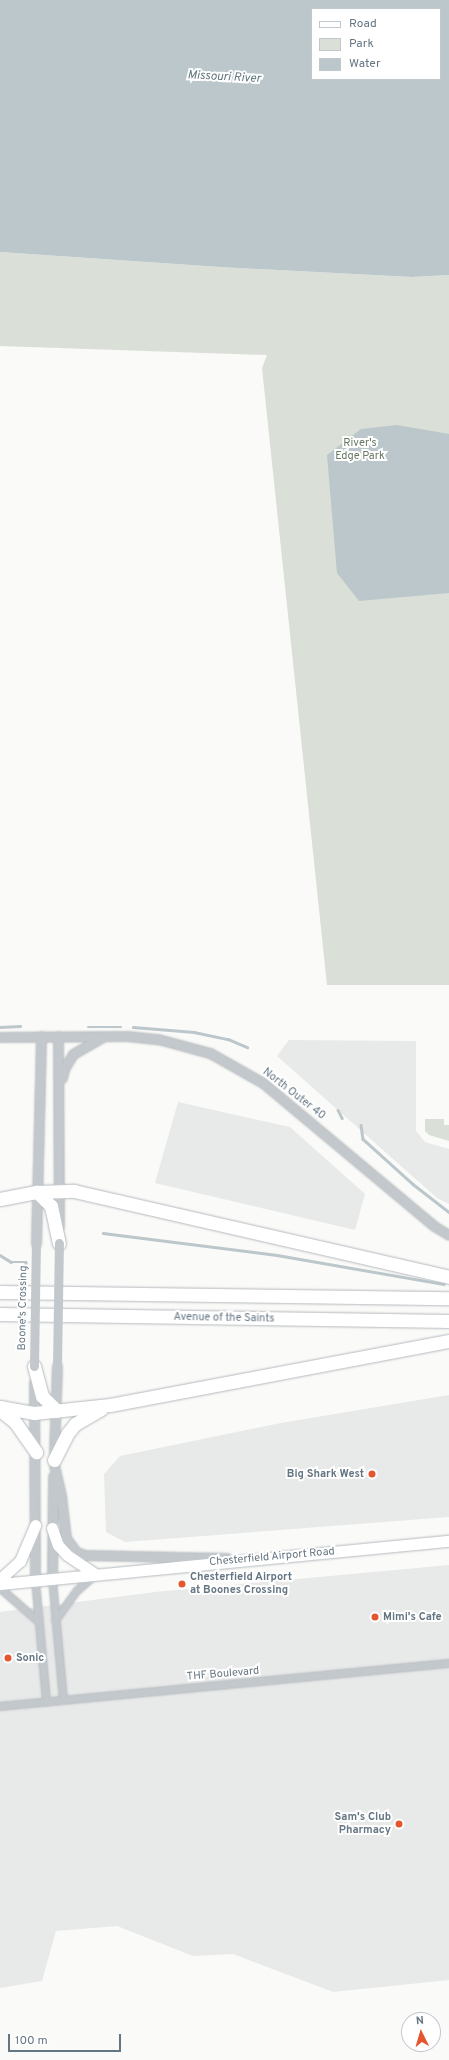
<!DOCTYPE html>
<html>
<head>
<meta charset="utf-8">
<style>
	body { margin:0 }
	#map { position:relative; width:449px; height:2060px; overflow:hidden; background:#fafaf8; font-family:Overpass,sans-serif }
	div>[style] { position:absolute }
	.built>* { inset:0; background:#e8e9e9 }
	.green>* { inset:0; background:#dadfd7 }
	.water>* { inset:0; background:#bbc7cb }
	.stream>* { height:2.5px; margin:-1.25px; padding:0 1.25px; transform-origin:1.25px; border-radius:1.25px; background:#bbc7cb }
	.roads { filter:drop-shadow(0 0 1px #b5babe) drop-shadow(0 0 1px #b5babe) }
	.minor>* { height:7px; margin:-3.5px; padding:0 3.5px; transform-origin:3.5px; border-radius:3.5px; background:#c3c8cc }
	.tertiary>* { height:9px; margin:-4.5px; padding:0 4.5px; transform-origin:4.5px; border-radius:4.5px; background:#c3c8cc }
	.primary>* { height:11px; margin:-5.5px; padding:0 5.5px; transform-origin:5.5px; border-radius:5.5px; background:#fff }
	.motorway>* { height:13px; margin:-6.5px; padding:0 6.5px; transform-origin:6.5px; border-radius:6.5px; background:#fff }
	.tertiary-bridge>* { height:9px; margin:-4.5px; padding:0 4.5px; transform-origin:4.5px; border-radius:4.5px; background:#c3c8cc }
	.dots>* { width:11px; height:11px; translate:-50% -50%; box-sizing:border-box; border:2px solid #fff; border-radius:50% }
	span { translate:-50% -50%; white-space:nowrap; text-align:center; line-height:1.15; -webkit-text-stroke:4px #fff; paint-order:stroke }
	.park-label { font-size:11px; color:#687a64 }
	.street-label { font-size:11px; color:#657683 }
	.poi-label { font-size:11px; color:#657683; font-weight:700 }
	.right { translate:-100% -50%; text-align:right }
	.left { translate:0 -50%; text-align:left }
	.water-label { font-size:12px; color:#60757c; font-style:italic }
	.legend { position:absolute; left:311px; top:8px; width:130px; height:72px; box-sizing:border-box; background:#fff; border:1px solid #c1c8cd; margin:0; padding:5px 7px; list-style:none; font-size:12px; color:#657683 }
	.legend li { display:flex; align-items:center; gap:8px; height:20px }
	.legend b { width:20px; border:1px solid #c1c8cd }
	.north { position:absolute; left:401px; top:2012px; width:40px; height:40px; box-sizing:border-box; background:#fff; border:1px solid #c1c8cd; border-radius:50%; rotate:355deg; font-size:11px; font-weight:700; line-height:16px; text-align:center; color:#657683 }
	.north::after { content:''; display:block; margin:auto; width:14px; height:18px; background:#e4572e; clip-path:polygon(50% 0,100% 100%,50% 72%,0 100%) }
	.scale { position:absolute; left:8px; top:2034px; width:113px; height:18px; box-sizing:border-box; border:2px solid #657683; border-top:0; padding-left:5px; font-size:12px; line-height:14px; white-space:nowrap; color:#657683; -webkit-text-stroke:3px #fff; paint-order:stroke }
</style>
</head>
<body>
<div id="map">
	<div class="built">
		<div style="clip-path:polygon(289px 1040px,416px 1041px,416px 1131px,425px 1142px,449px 1149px,449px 1204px,437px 1198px,277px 1056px)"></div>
		<div style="clip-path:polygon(178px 1102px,290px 1127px,365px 1194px,355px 1230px,155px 1183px)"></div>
		<div style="clip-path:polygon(449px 1395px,449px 1517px,125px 1542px,106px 1532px,104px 1474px,120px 1456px,281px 1423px)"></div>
		<div style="clip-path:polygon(449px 1565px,449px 1980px,333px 1992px,233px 1954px,193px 1956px,117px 1926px,56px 1931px,42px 1981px,0 1988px,0 1612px,155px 1592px)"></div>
	</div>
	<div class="green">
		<div style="clip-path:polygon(0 252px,220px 267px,412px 277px,449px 275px,449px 985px,327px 985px,262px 368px,267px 355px,0 346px)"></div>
		<div style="clip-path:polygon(425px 1119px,444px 1119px,444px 1125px,449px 1125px,449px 1141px,429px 1135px,425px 1131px)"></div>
	</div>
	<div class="water">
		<div style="clip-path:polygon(evenodd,0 0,449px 0,449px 275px,412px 277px,220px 267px,0 252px,0 0,312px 9px,440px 9px,440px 79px,312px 79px,312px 9px)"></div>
		<div style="clip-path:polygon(397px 425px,449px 434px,449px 593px,359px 601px,337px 573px,327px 455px,361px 429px)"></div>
	</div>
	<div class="stream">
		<div style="left:0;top:1027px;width:20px;rotate:-3deg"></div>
		<div style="left:88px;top:1027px;width:33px"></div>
		<div style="left:133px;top:1027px;width:61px;rotate:4.7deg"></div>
		<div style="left:194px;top:1032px;width:35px;rotate:12deg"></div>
		<div style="left:228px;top:1039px;width:21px;rotate:23deg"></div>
		<div style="left:338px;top:1110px;width:9px;rotate:63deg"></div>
		<div style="left:361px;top:1125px;width:14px;rotate:82deg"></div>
		<div style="left:363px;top:1139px;width:67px;rotate:42deg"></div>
		<div style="left:413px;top:1184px;width:46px;rotate:37.9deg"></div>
		<div style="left:103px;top:1233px;width:175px;rotate:7.2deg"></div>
		<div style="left:277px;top:1255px;width:169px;rotate:9.9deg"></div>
		<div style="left:0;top:1255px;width:13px;rotate:32deg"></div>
		<div style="left:11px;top:1262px;width:15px"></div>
		<div style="left:26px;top:1262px;width:18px;rotate:90deg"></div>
		<div style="left:26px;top:1280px;width:5px;rotate:169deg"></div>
	</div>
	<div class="roads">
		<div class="minor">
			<div style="left:52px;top:1579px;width:121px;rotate:84.8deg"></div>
			<div style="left:35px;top:1580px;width:122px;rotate:84.8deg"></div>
			<div style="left:0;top:1588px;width:50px;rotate:41deg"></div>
			<div style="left:55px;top:1620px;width:37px;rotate:-54deg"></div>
			<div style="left:77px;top:1590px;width:23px;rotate:-41deg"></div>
			<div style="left:0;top:1706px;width:451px;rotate:-5.5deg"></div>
		</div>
		<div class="tertiary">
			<div style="left:58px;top:1036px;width:190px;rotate:89.7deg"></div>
			<div style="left:0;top:1037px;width:127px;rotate:-0.5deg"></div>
			<div style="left:127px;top:1036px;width:31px;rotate:6deg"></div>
			<div style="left:158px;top:1039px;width:54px;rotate:15.1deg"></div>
			<div style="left:210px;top:1053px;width:61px;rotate:29.5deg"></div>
			<div style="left:263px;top:1083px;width:223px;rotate:39.9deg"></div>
			<div style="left:434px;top:1226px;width:17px;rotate:31deg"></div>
			<div style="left:62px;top:1078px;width:9px;rotate:-77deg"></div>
			<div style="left:64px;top:1069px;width:17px;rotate:-59deg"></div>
			<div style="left:73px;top:1054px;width:34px;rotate:-30deg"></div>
			<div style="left:36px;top:1243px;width:207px;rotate:-88.6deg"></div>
			<div style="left:34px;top:1382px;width:198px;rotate:89.7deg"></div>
			<div style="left:54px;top:1455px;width:89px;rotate:-88.1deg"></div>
			<div style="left:54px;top:1465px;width:32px;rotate:77deg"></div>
			<div style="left:61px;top:1496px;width:42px;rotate:83.2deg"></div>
			<div style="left:66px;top:1538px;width:17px;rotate:54deg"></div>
			<div style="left:76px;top:1552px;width:9px;rotate:18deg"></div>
			<div style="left:85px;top:1555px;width:142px;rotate:1.2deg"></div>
			<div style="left:52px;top:1579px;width:103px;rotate:-89.4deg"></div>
		</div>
		<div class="primary">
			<div style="left:52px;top:1528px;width:18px;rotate:71deg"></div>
			<div style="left:58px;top:1545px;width:13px;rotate:48deg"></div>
			<div style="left:67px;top:1555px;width:34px;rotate:34deg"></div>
			<div style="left:0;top:1579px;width:27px;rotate:-42deg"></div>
			<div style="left:20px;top:1561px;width:39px;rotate:-67deg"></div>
			<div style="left:0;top:1584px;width:451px;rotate:-5.5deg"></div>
		</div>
		<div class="motorway">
			<div style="left:37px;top:1192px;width:20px;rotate:45deg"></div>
			<div style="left:51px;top:1206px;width:38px;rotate:78deg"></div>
			<div style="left:0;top:1199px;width:38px;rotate:-11deg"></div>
			<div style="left:37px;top:1192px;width:37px;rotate:-2deg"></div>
			<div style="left:74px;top:1191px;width:385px;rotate:12.9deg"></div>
			<div style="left:0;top:1292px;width:449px;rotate:0.8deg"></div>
			<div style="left:0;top:1314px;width:449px;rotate:0.9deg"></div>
			<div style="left:34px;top:1366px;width:31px;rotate:75deg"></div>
			<div style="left:42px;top:1396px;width:21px;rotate:45deg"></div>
			<div style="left:0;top:1407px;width:35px;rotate:10deg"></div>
			<div style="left:34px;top:1413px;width:76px;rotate:-6deg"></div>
			<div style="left:110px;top:1405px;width:345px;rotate:-10.7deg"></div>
			<div style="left:0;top:1410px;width:19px;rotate:39deg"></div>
			<div style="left:15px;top:1422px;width:37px;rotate:55deg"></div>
			<div style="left:54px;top:1460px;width:29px;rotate:-63deg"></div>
			<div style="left:67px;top:1434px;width:13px;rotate:-51deg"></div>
			<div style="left:75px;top:1424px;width:30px;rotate:-30deg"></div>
		</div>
	</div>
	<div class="tertiary-bridge">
		<div style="left:34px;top:1366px;width:123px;rotate:-89.1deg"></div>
		<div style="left:57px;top:1366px;width:123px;rotate:-89.1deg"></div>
	</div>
	<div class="dots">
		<div style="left:372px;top:1474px;background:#e4572e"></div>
		<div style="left:182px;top:1584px;background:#e4572e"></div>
		<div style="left:375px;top:1617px;background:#e4572e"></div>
		<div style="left:8px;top:1658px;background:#e4572e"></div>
		<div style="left:399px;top:1824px;background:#e4572e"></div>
	</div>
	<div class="park-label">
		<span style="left:360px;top:450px">River's<br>Edge Park</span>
	</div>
	<div class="street-label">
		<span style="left:294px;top:1094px;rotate:38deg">North Outer 40</span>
		<span style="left:23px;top:1308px;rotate:-89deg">Boone's Crossing</span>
		<span style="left:224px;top:1318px;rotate:1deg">Avenue of the Saints</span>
		<span style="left:272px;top:1557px;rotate:-5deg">Chesterfield Airport Road</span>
		<span style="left:223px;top:1674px;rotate:-5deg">THF Boulevard</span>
	</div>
	<div class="poi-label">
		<span class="right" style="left:364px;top:1474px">Big Shark West</span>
		<span class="left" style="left:190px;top:1584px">Chesterfield Airport<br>at Boones Crossing</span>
		<span class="left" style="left:383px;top:1617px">Mimi's Cafe</span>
		<span class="left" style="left:16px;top:1658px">Sonic</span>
		<span class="right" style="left:391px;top:1824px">Sam's Club<br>Pharmacy</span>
	</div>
	<div class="water-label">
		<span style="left:224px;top:78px;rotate:3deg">Missouri River</span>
	</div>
	<ul class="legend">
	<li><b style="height:5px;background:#fff"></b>Road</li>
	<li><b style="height:11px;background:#dadfd7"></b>Park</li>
	<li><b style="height:11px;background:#bbc7cb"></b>Water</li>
	</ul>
	<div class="north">N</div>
	<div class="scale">100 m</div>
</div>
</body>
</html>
